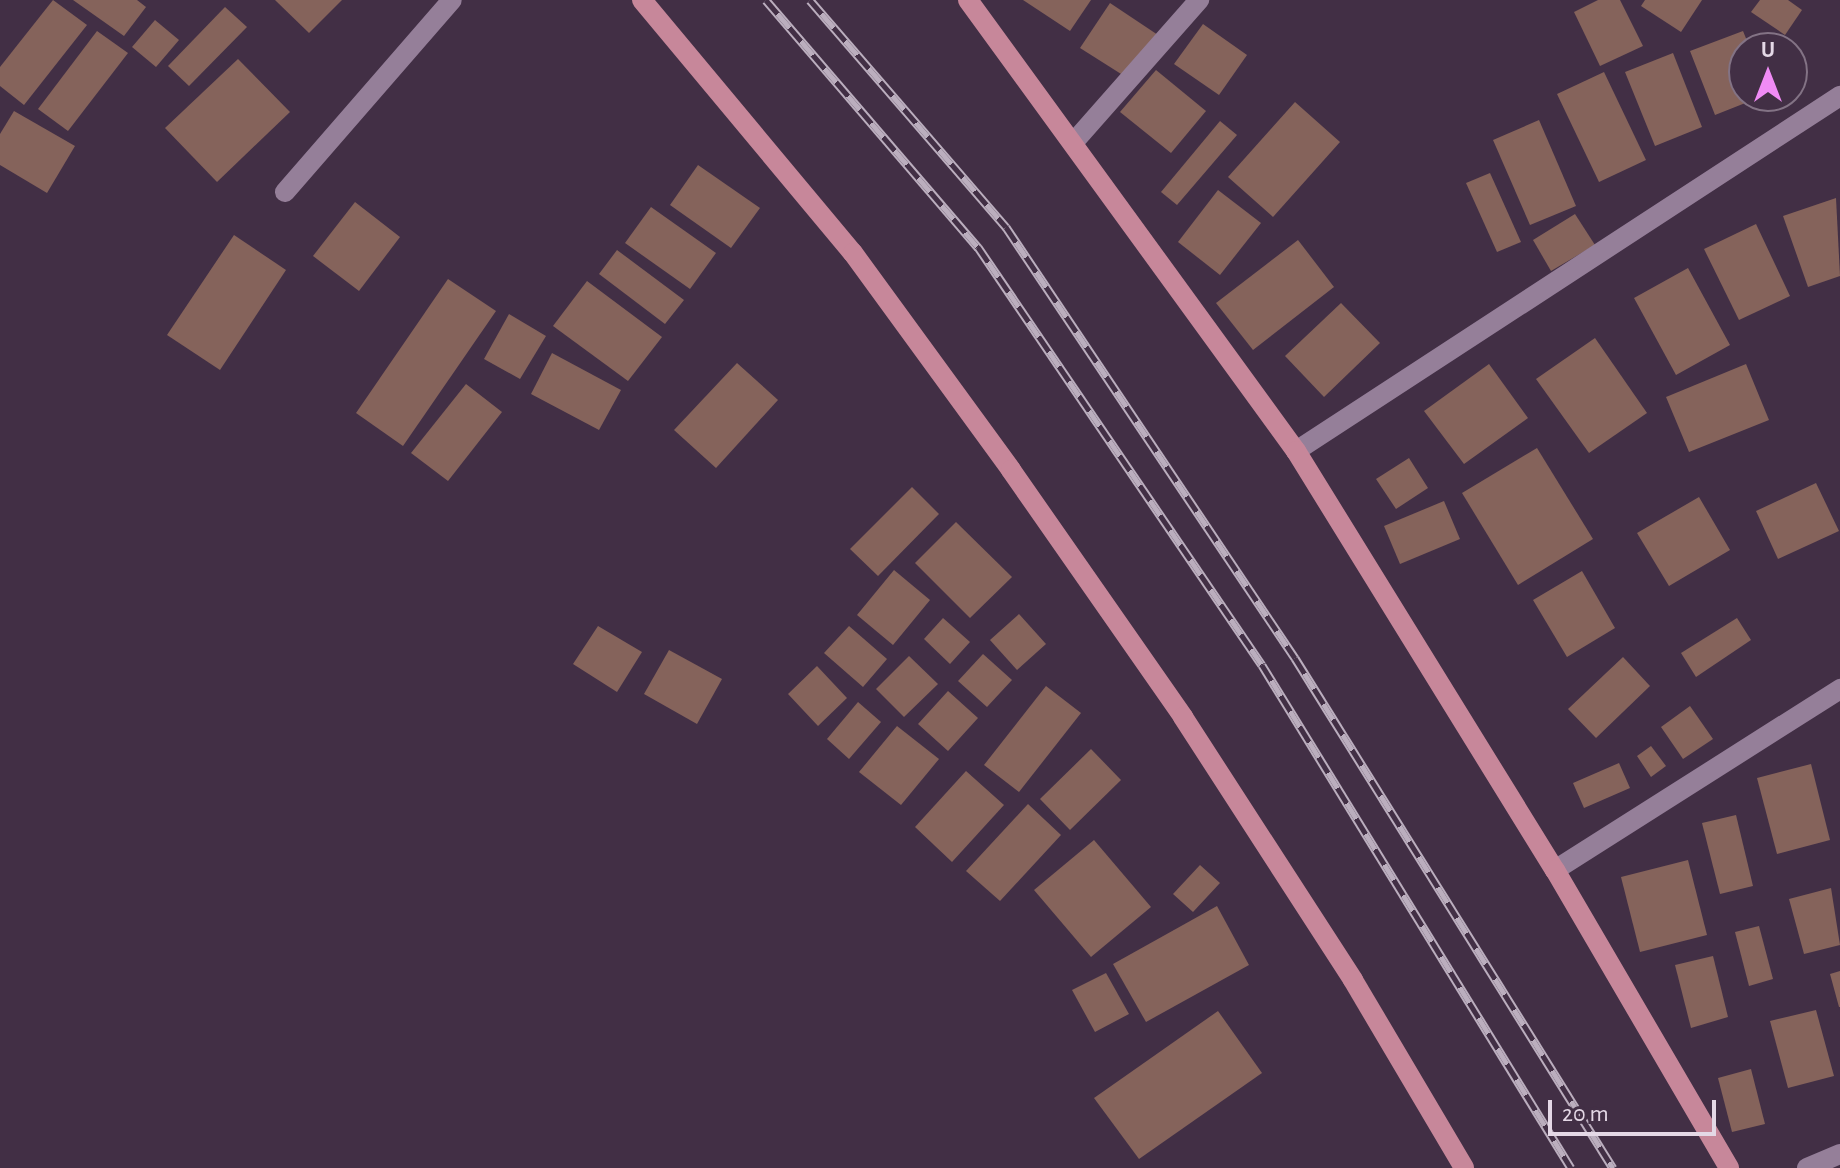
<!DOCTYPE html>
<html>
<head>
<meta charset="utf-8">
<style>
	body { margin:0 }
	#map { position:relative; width:1840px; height:1168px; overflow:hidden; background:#422f45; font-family:"Alegreya Sans",sans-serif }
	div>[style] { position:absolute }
	.building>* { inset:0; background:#85635b }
	.minor>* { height:20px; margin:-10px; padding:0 10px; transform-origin:10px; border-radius:10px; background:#957f99 }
	.major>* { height:20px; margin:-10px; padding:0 10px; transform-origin:10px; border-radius:10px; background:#c7879a }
	.rail>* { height:9px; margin-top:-4.5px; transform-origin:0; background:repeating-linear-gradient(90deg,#422f45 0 18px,#bbaebe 0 36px); box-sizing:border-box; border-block:2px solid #bbaebe }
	span { translate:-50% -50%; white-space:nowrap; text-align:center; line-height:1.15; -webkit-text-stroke:7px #422f45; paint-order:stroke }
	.north { position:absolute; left:1728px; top:32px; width:80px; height:80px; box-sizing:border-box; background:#422f45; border:2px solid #837385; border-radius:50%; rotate:0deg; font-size:22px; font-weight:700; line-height:32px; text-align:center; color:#e4d8e6 }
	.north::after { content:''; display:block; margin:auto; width:28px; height:36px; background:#f08bf5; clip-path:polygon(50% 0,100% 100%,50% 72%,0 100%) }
	.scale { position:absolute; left:1548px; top:1100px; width:168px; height:36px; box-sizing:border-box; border:4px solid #e4d8e6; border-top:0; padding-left:10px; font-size:24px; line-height:28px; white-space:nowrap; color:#e4d8e6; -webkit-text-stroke:6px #422f45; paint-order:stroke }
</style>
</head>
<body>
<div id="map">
	<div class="building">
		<div style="clip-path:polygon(53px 0,87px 25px,24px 105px,0 86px,0 67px)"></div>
		<div style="clip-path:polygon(73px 0,137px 0,146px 7px,124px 36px)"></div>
		<div style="clip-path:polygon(275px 0,342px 0,309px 33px)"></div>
		<div style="clip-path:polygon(1023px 0,1091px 0,1070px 31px)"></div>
		<div style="clip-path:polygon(1598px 0,1620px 0,1643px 46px,1600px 66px,1574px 12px)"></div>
		<div style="clip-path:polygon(1645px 0,1702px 0,1681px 32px,1641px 6px)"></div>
		<div style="clip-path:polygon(1760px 0,1788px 0,1802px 10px,1785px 35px,1751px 12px)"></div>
		<div style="clip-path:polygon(1110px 3px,1158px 35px,1129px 79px,1080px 48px)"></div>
		<div style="clip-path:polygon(225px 7px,247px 27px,189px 86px,168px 66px)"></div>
		<div style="clip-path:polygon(155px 20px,179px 40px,156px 67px,132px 47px)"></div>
		<div style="clip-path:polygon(1203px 24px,1247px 55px,1219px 95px,1174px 64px)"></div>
		<div style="clip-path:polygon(97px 31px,128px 53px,68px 131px,38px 109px)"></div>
		<div style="clip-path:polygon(1743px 31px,1750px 48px,1744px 48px,1744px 96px,1763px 96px,1715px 115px,1690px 51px)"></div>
		<div style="clip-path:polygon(1673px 53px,1702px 127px,1655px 146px,1625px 72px)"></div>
		<div style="clip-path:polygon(238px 59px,290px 112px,217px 182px,165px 128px)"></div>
		<div style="clip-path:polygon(1156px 70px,1206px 111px,1171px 153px,1120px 112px)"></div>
		<div style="clip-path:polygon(1604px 72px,1646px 160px,1599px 182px,1557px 94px)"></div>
		<div style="clip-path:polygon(1295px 102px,1340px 142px,1273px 217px,1228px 177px)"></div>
		<div style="clip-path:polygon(14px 111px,75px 146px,47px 193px,0 165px,0 134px)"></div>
		<div style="clip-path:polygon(1539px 120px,1576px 206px,1530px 225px,1493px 140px)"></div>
		<div style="clip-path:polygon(1220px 121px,1237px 135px,1177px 205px,1161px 192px)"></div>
		<div style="clip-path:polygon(698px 165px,760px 208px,731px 248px,670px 205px)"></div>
		<div style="clip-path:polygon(1490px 173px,1521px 242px,1497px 252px,1466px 183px)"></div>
		<div style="clip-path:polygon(1218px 190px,1261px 223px,1220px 275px,1178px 242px)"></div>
		<div style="clip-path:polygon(1836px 198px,1840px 276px,1808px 287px,1783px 216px)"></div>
		<div style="clip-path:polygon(355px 202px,400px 237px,359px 291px,313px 256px)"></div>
		<div style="clip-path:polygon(651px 207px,716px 253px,690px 289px,625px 243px)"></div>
		<div style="clip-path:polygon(1575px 214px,1595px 245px,1551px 271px,1533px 240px)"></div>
		<div style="clip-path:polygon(1756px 224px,1790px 296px,1739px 320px,1704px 249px)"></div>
		<div style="clip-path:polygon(234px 235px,286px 270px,220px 370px,167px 335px)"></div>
		<div style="clip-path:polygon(1298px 240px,1334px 287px,1253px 350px,1216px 303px)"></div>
		<div style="clip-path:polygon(617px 250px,684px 300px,665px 324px,599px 274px)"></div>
		<div style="clip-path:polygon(1688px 268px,1730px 345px,1676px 375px,1634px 298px)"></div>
		<div style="clip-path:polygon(448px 279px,496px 311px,403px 446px,356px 413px)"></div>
		<div style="clip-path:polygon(587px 281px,662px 337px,628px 381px,553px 326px)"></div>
		<div style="clip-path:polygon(1341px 303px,1380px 343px,1324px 397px,1285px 356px)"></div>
		<div style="clip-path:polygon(509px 314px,546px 336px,520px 379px,484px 359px)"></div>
		<div style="clip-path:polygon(1595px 338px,1647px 413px,1589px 453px,1536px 379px)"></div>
		<div style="clip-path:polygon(552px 353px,621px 390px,599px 430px,531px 394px)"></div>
		<div style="clip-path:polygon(737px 363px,778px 400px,716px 468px,674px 430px)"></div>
		<div style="clip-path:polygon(1489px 364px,1528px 418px,1464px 464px,1424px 411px)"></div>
		<div style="clip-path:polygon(1746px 364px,1769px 420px,1689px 452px,1666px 397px)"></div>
		<div style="clip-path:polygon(466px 384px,502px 412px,448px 481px,411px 453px)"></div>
		<div style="clip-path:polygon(1537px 448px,1593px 539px,1518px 585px,1462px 493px)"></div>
		<div style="clip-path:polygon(1409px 458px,1428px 488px,1396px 509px,1376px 479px)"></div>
		<div style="clip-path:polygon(1816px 483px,1839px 531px,1778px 559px,1756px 511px)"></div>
		<div style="clip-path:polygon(912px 487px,939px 514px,878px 576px,850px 549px)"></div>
		<div style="clip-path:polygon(1699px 497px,1730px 550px,1669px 586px,1637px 533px)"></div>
		<div style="clip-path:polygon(1444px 501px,1460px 539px,1400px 564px,1384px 526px)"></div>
		<div style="clip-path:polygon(956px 522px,1012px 577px,970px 618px,915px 563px)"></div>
		<div style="clip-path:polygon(894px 570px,930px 600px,893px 645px,857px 615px)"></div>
		<div style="clip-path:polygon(1582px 571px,1615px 628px,1567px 657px,1533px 600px)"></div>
		<div style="clip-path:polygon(1019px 614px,1046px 644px,1017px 670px,990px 640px)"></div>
		<div style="clip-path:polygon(943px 618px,970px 642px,950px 664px,924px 639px)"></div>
		<div style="clip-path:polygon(1737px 618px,1751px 640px,1696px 677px,1681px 653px)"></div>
		<div style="clip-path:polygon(598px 626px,642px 652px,617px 692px,573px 664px)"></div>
		<div style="clip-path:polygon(849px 626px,887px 659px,863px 687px,824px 653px)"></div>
		<div style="clip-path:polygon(669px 650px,722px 679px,697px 724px,644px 694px)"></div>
		<div style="clip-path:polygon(983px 654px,1012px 680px,987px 707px,958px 681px)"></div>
		<div style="clip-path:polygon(909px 656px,938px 684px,904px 717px,876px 689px)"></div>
		<div style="clip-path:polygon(1623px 657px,1650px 686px,1596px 738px,1568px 709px)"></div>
		<div style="clip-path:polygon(817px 666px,847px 698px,818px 726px,788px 694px)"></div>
		<div style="clip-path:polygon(1046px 686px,1081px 713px,1019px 792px,984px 765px)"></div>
		<div style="clip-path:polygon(948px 691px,978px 718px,948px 751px,918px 724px)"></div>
		<div style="clip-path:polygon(858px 702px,881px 722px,849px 759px,827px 739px)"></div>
		<div style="clip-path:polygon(1690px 706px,1713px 739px,1683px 759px,1661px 727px)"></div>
		<div style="clip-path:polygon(897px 726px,939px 759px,901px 805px,859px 772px)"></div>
		<div style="clip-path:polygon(1651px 746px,1666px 766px,1651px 777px,1637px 756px)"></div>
		<div style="clip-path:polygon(1091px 749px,1121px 780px,1070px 830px,1040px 799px)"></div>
		<div style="clip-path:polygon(1619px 763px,1630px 788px,1584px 808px,1573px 783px)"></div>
		<div style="clip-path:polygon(1811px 764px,1830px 840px,1777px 854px,1757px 778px)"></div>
		<div style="clip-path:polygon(966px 771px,1004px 805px,952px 862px,915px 827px)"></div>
		<div style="clip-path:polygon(1028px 804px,1061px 835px,1000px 901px,966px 871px)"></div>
		<div style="clip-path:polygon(1736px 815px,1753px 886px,1720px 894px,1702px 823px)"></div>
		<div style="clip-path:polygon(1094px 840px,1151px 907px,1091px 957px,1034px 890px)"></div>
		<div style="clip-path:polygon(1688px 860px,1707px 935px,1640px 952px,1621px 877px)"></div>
		<div style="clip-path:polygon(1200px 865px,1220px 883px,1193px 912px,1173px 894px)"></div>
		<div style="clip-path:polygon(1831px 888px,1840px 945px,1804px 954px,1789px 899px)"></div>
		<div style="clip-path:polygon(1217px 906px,1249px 965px,1146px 1022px,1113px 964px)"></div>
		<div style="clip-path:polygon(1759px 926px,1773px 979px,1749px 986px,1735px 932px)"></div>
		<div style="clip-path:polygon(1713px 956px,1728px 1017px,1691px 1028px,1675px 965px)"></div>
		<div style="clip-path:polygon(1840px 971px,1840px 1007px,1839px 1007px,1830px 974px)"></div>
		<div style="clip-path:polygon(1106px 973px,1129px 1014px,1095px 1032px,1072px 990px)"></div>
		<div style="clip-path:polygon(1816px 1010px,1834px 1076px,1788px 1088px,1770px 1021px)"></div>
		<div style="clip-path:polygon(1218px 1011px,1262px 1073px,1139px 1159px,1094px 1098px)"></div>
		<div style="clip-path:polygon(1751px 1069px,1765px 1124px,1732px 1132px,1718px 1078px)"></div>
	</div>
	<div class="minor">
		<div style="left:1073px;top:143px;width:191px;rotate:-48.6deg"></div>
		<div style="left:285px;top:192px;width:254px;rotate:-49deg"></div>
		<div style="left:1296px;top:451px;width:650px;rotate:-33.13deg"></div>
		<div style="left:1555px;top:870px;width:338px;rotate:-32.4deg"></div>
		<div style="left:1807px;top:1168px;width:36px;rotate:-23deg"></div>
	</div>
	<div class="major">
		<div style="left:642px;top:0;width:329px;rotate:50.2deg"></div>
		<div style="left:853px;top:253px;width:268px;rotate:53.9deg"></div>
		<div style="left:1011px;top:470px;width:301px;rotate:55.1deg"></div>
		<div style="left:1183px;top:717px;width:313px;rotate:57.1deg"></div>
		<div style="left:1353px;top:980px;width:218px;rotate:59.4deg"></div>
		<div style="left:968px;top:0;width:558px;rotate:53.97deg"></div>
		<div style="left:1296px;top:451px;width:493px;rotate:58.3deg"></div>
		<div style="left:1555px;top:870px;width:345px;rotate:59.7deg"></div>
	</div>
	<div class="rail">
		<div style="left:766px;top:0;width:326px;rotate:49.4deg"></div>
		<div style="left:978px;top:247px;width:505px;rotate:55.81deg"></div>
		<div style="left:1262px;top:665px;width:590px;rotate:58.44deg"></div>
		<div style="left:810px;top:0;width:300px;rotate:49.2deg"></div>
		<div style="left:1006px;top:227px;width:519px;rotate:56.16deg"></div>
		<div style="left:1295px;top:658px;width:601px;rotate:58.06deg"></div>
	</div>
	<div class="north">U</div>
	<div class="scale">20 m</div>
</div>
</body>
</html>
